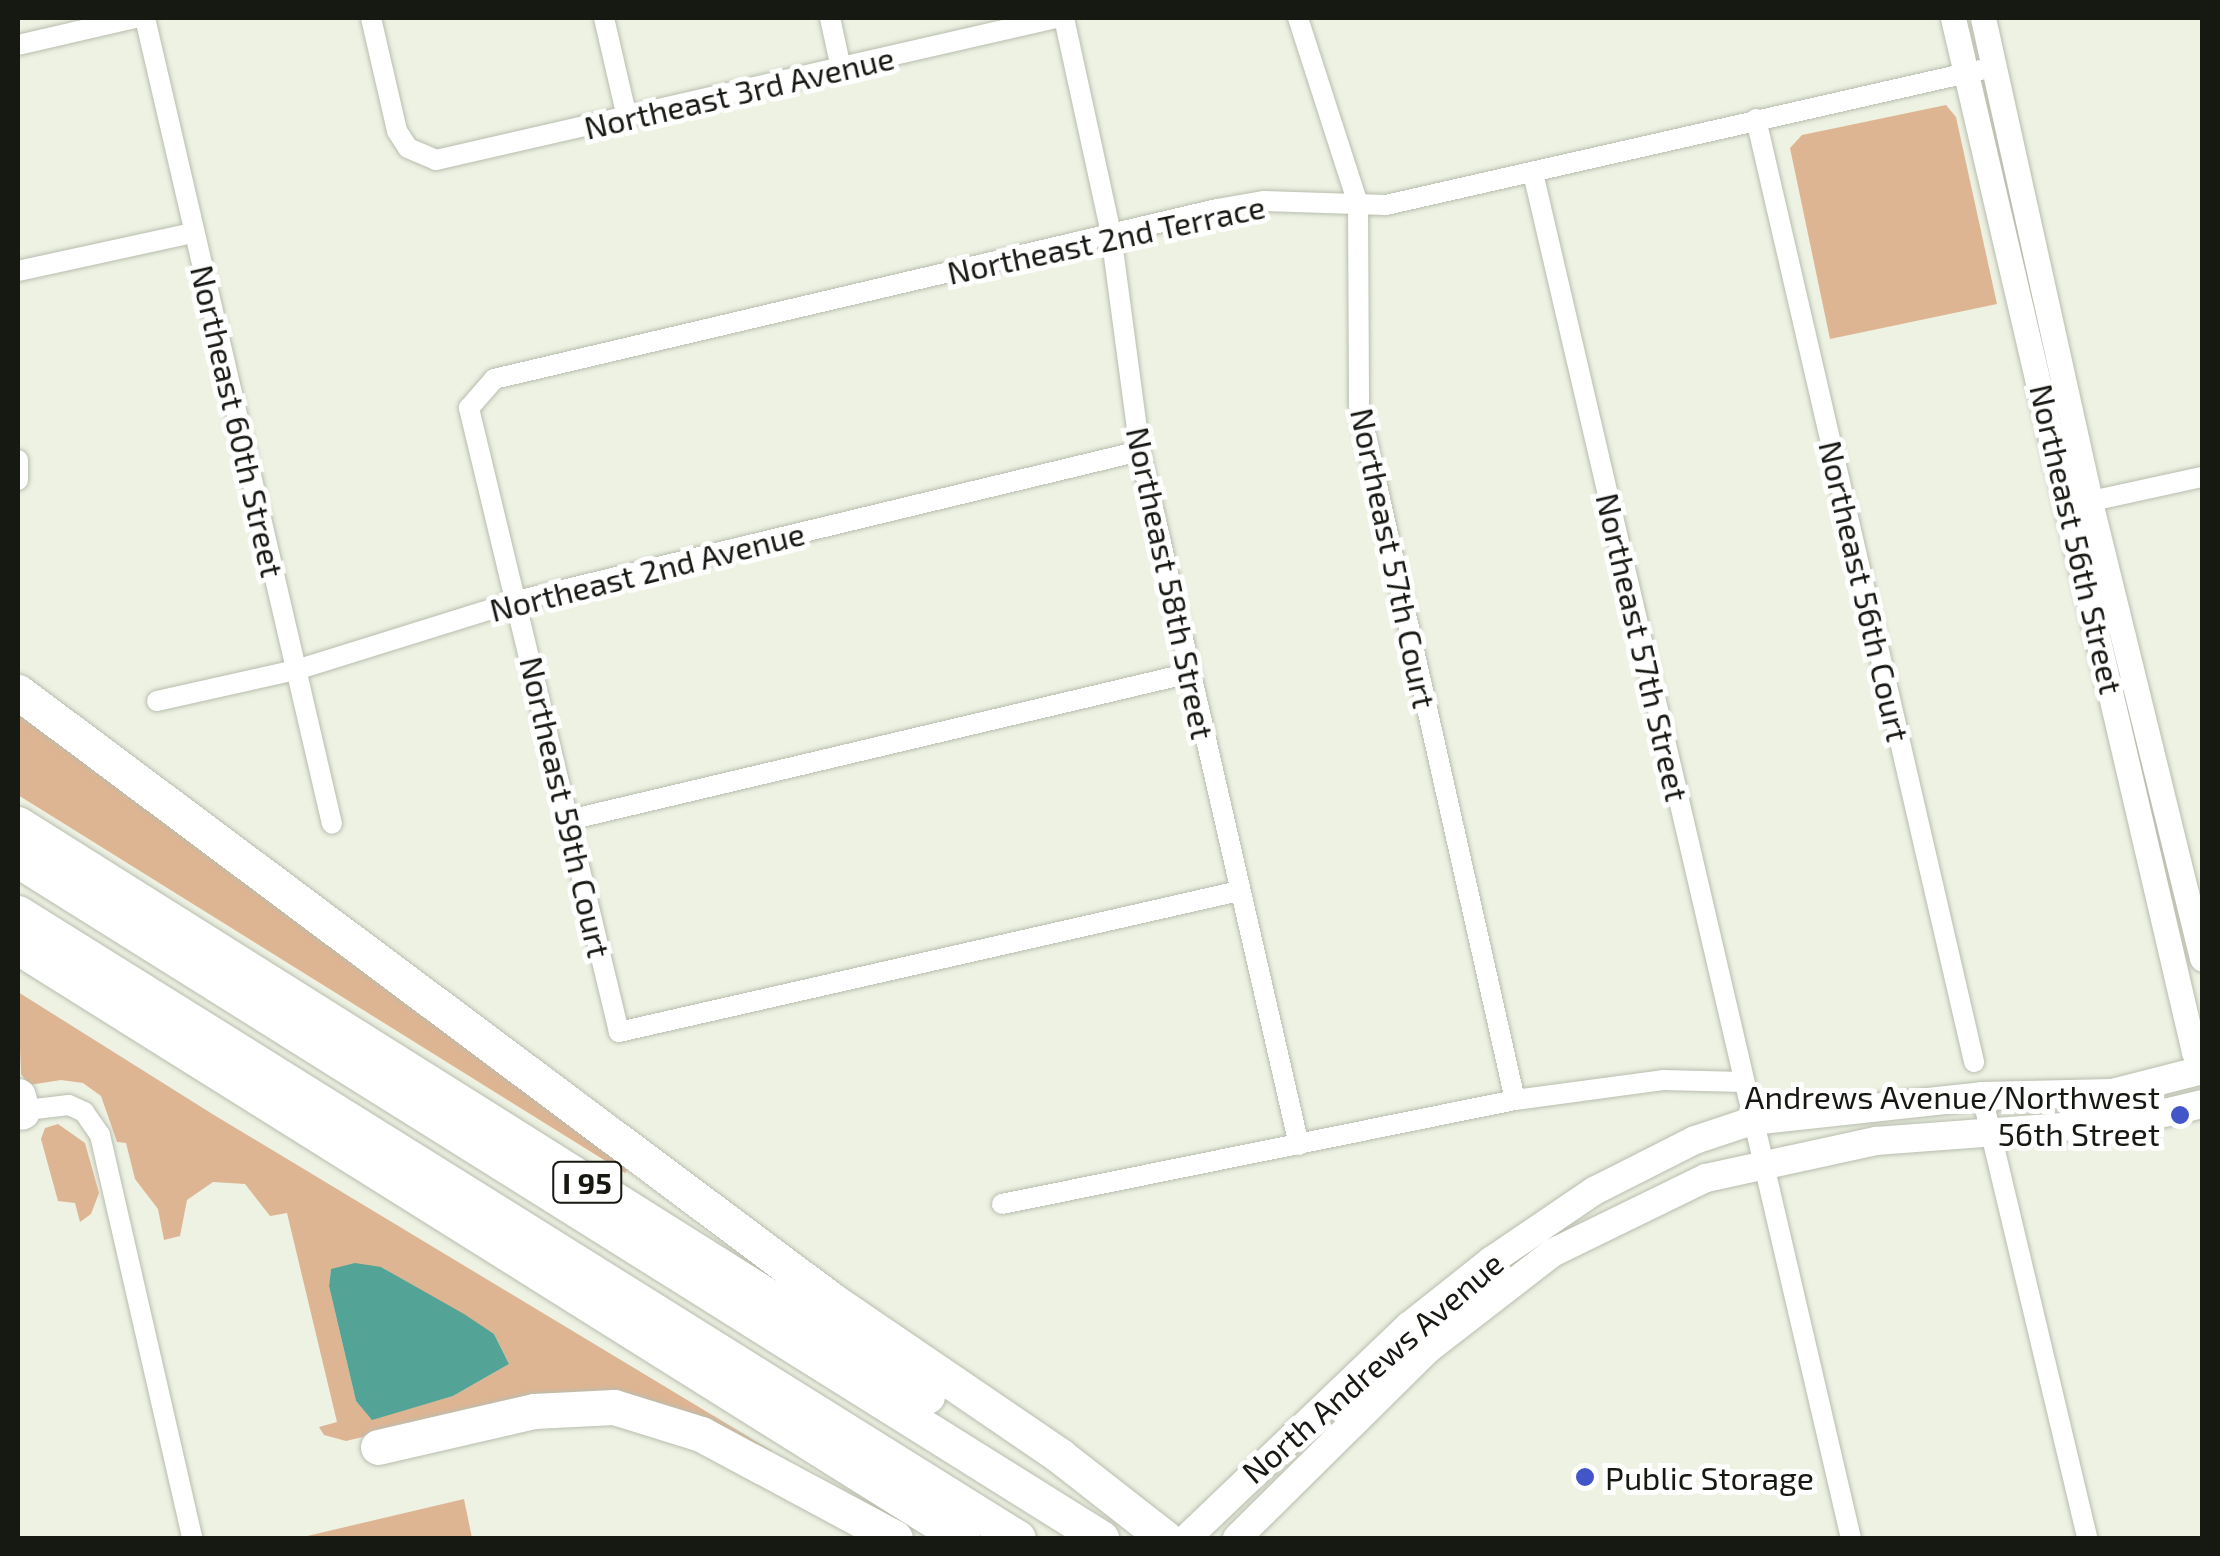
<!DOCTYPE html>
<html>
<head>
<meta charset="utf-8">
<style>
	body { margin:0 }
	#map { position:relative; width:2220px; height:1556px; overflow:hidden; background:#edf2e3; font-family:"Exo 2",sans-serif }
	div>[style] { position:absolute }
	.green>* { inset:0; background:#deb593 }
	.water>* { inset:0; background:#53a396 }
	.roads { filter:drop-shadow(0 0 2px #b8bdae) drop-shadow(0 0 2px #b8bdae) }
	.minor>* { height:20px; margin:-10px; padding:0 10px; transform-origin:10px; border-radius:10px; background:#fff }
	.tertiary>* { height:25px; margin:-12.5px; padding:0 12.5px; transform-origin:12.5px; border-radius:12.5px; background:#fff }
	.secondary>* { height:28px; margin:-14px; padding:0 14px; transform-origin:14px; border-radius:14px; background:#fff }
	.motorway>* { height:35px; margin:-17.5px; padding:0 17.5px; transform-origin:17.5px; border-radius:17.5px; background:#fff }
	.dots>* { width:28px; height:28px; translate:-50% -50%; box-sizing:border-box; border:5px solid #fff; border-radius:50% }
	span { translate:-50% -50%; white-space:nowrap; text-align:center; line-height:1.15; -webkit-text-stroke:10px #fff; paint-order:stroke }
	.shield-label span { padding:2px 8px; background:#fff; border:2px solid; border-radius:8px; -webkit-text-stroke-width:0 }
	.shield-label { font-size:30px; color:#161812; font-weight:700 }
	.street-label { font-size:32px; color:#161812 }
	.poi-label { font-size:32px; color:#161812 }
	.right { translate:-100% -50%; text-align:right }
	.left { translate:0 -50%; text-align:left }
	.frame { position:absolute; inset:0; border:20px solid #161812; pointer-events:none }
</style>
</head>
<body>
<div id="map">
	<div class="green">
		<div style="clip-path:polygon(1946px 105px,1956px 117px,1997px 304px,1830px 339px,1790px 148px,1802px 135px)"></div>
		<div style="clip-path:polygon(18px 714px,279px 898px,633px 1163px,625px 1173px,18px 795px)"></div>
		<div style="clip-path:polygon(evenodd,18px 992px,214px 1115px,772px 1451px,767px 1456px,686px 1416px,388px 1431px,346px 1441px,324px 1435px,319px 1427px,337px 1422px,287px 1213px,270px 1216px,245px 1184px,213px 1182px,187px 1200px,180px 1236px,164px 1240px,158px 1209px,135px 1179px,126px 1143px,117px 1142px,101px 1096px,83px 1083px,61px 1080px,29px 1085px,21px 1074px,18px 992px,381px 1267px,494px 1334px,509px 1364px,453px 1396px,372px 1419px,356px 1401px,329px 1286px,331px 1269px,381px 1267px)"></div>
		<div style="clip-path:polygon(58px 1124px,85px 1143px,99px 1193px,91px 1214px,80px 1222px,75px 1203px,58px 1201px,41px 1139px,45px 1128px)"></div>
		<div style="clip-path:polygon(464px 1499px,472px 1538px,303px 1538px,303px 1537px)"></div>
	</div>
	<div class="water">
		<div style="clip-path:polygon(355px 1263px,381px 1267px,464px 1314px,494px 1334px,509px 1364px,453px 1396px,372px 1420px,356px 1401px,329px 1286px,331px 1269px)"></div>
	</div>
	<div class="roads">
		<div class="minor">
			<div style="left:145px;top:18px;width:827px;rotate:76.94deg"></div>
			<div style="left:371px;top:18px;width:116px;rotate:77deg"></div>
			<div style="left:397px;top:131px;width:20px;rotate:57deg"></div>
			<div style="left:408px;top:148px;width:30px;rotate:23deg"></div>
			<div style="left:436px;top:160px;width:636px;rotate:-12.9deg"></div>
			<div style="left:604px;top:18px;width:103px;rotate:77deg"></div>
			<div style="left:830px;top:18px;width:51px;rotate:77.6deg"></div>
			<div style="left:1064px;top:18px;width:221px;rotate:77.7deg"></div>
			<div style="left:1111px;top:234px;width:219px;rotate:82.4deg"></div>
			<div style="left:1140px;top:451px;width:712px;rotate:77.1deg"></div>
			<div style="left:1298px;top:18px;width:195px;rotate:72.1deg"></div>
			<div style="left:1358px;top:204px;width:201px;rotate:89.7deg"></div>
			<div style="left:1359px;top:405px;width:712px;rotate:77.35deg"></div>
			<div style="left:18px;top:45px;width:120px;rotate:-13deg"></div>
			<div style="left:1756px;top:119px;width:968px;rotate:76.98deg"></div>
			<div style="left:1533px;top:173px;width:1402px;rotate:76.89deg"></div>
			<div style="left:18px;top:271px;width:179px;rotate:-12.3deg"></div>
			<div style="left:18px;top:460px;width:20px;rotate:90deg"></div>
			<div style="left:2078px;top:504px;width:127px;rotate:-12.3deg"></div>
			<div style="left:157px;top:701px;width:142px;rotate:-12.6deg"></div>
			<div style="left:296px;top:670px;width:232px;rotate:-17.3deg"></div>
			<div style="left:517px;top:601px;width:641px;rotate:-13.54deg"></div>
			<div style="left:569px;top:820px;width:638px;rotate:-13.32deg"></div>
			<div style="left:1239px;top:891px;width:636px;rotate:167.19deg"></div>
			<div style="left:619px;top:1032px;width:642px;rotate:-103.52deg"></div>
			<div style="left:469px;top:408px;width:38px;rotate:-49deg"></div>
			<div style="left:494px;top:379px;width:743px;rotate:-13.23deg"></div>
			<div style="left:1217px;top:209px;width:48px;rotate:-9.7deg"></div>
			<div style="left:1264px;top:201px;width:122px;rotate:1.9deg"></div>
			<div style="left:1386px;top:205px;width:609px;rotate:-12.8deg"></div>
			<div style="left:1982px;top:1096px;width:454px;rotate:76.6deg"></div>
			<div style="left:18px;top:1111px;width:51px;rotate:-6.7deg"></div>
			<div style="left:69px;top:1105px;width:17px;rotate:25deg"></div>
			<div style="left:84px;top:1112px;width:28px;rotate:55deg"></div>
			<div style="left:100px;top:1135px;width:413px;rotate:77.1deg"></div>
			<div style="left:1002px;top:1204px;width:523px;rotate:-11.46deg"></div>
			<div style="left:1515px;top:1100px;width:149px;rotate:-7.7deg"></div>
			<div style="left:1663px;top:1080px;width:81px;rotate:1.4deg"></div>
		</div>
		<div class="tertiary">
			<div style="left:1953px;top:18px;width:1062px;rotate:76.88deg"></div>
			<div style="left:2194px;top:1052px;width:10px;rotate:37deg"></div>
			<div style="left:1983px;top:18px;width:496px;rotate:77.5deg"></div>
			<div style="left:2090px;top:502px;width:470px;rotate:76.2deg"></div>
		</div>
		<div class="secondary">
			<div style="left:1187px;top:1538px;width:307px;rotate:-43.7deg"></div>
			<div style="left:1409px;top:1326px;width:105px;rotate:-38.4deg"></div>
			<div style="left:1491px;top:1261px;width:125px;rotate:-34.2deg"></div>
			<div style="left:1594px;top:1191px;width:113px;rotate:-26.8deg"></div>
			<div style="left:1695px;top:1140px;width:60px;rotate:-18.4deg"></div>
			<div style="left:1752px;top:1121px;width:231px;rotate:-6.2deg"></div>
			<div style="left:1982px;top:1096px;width:130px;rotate:-1.3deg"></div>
			<div style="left:2112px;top:1093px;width:93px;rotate:-14.3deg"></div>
			<div style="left:1237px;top:1538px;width:269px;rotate:-44.7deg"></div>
			<div style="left:1428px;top:1349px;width:157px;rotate:-37.7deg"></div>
			<div style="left:1552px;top:1253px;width:171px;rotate:-26deg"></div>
			<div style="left:1706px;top:1178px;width:174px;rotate:-12.3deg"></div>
			<div style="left:1876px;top:1141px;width:251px;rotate:-4.3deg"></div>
			<div style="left:2126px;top:1122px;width:78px;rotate:-13.3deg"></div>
		</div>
		<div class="motorway">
			<div style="left:18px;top:692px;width:1017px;rotate:36.77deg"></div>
			<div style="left:833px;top:1301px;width:275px;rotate:34.3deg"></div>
			<div style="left:1060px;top:1456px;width:133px;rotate:38deg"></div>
			<div style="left:18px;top:824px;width:1074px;rotate:32.18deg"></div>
			<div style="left:18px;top:860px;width:1278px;rotate:32.05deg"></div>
			<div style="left:18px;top:913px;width:1179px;rotate:32.01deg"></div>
			<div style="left:18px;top:947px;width:1114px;rotate:32.05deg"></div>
			<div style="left:18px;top:1096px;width:16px;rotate:76deg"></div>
			<div style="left:378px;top:1447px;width:160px;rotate:-13deg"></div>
			<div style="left:534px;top:1411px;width:80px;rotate:-2.9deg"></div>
			<div style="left:614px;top:1407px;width:91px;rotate:17.2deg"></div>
			<div style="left:701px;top:1434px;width:220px;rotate:28.2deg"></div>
		</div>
	</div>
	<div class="dots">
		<div style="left:2180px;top:1115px;background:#4255c9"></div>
		<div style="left:1585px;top:1477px;background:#4255c9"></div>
	</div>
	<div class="shield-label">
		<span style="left:587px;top:1182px">I 95</span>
	</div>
	<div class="street-label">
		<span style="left:739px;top:92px;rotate:-13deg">Northeast 3rd Avenue</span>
		<span style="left:1106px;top:239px;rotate:-12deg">Northeast 2nd Terrace</span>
		<span style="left:238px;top:421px;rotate:77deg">Northeast 60th Street</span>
		<span style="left:2077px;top:539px;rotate:77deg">Northeast 56th Street</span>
		<span style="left:1394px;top:558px;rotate:78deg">Northeast 57th Court</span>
		<span style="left:647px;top:571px;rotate:-14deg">Northeast 2nd Avenue</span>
		<span style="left:1171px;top:583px;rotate:78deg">Northeast 58th Street</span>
		<span style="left:1865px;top:591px;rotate:77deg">Northeast 56th Court</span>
		<span style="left:1643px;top:647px;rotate:77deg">Northeast 57th Street</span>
		<span style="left:566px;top:807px;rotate:77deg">Northeast 59th Court</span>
		<span style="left:1372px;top:1367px;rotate:-41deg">North Andrews Avenue</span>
	</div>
	<div class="poi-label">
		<span class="right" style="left:2160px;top:1115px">Andrews Avenue/Northwest<br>56th Street</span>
		<span class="left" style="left:1605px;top:1477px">Public Storage</span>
	</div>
	<div class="frame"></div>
</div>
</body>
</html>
